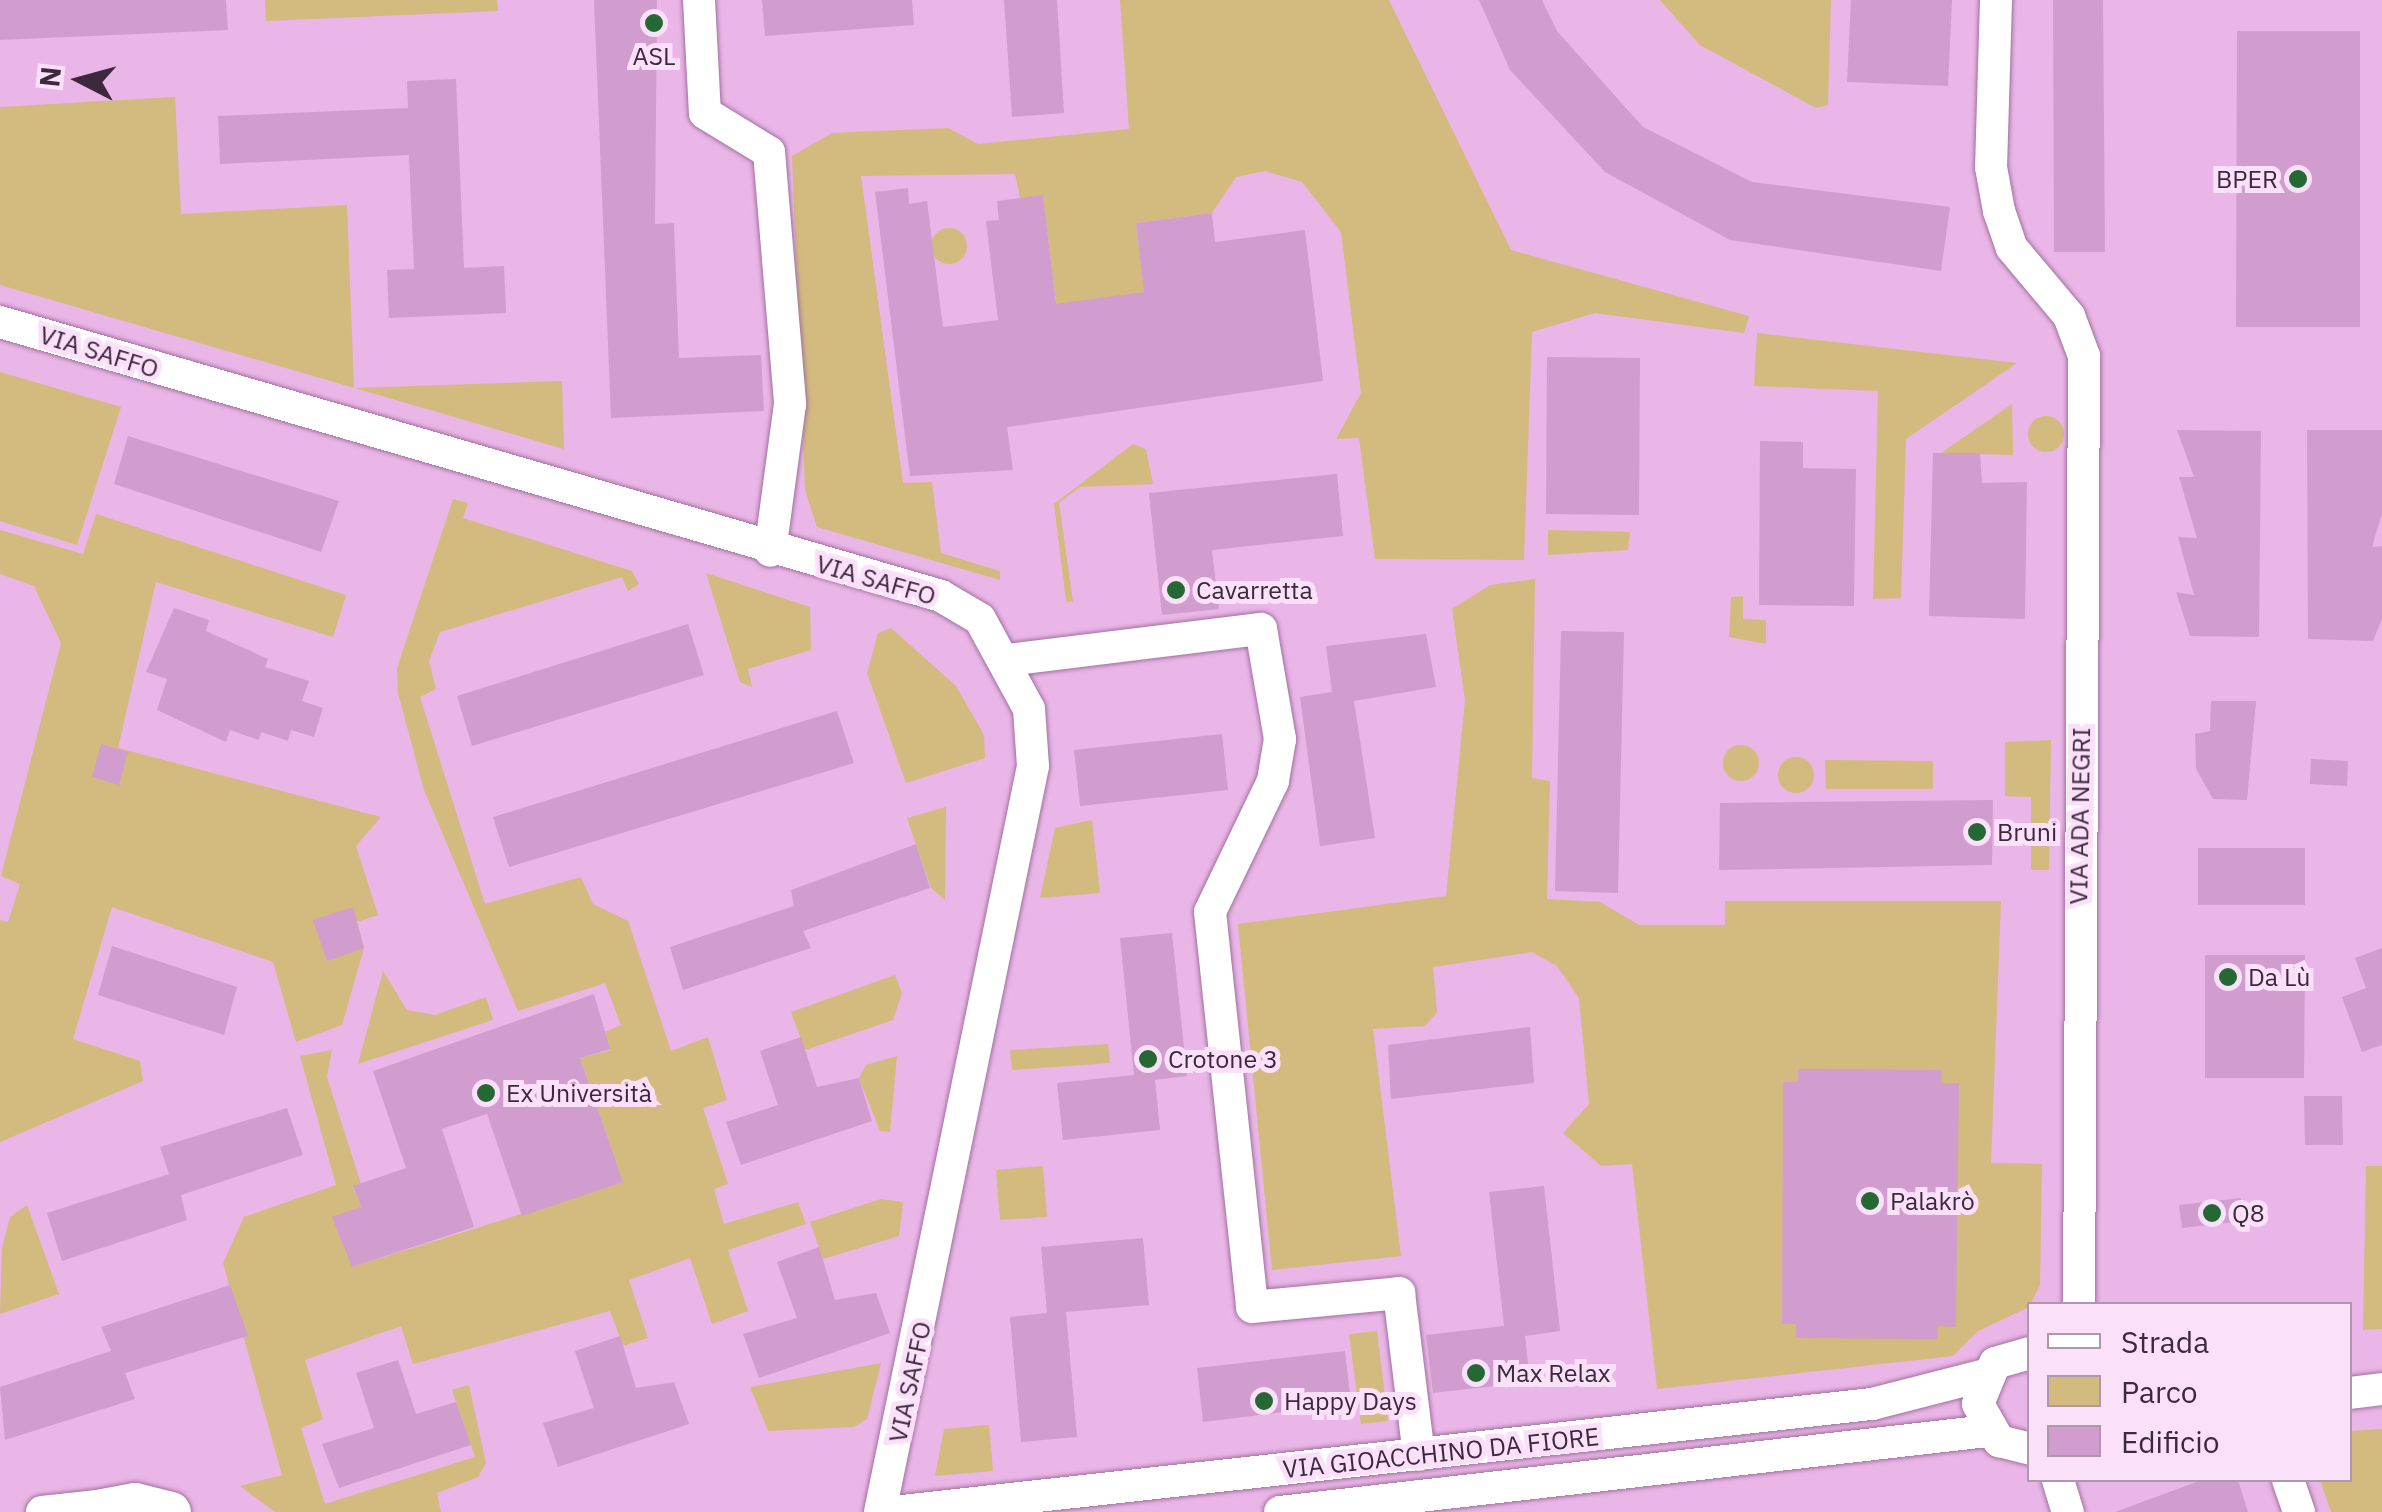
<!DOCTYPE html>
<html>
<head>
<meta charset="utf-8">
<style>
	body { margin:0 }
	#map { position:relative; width:2382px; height:1512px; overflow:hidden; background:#eab6e7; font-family:"IBM Plex Sans",sans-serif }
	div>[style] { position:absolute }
	.green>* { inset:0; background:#d3ba7e }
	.round { border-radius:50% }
	.building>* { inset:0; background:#d09dce }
	.roads { filter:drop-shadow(0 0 2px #a171a0) drop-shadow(0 0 2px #a171a0) }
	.minor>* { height:32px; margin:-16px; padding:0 16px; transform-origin:16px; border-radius:16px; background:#fff }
	.major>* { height:40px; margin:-20px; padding:0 20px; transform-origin:20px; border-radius:20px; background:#fff }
	.dots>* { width:28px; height:28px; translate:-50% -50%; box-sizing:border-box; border:5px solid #fbe0fa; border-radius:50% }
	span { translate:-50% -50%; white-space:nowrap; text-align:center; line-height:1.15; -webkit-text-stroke:10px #fbe0fa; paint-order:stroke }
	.poi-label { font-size:25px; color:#3d293d }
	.right { translate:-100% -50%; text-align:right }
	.left { translate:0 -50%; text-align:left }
	.street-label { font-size:25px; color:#3d293d }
	.legend { position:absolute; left:2027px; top:1302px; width:325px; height:180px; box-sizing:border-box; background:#fbe0fa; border:2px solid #af97ae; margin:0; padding:12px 18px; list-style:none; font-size:30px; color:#3d293d }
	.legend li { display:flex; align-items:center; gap:20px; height:50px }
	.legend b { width:50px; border:2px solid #af97ae }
	.north { position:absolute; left:30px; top:30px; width:100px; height:100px; -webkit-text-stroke:8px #fbe0fa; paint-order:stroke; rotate:276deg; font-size:28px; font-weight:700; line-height:40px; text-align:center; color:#3d293d }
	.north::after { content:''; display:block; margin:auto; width:35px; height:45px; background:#3d293d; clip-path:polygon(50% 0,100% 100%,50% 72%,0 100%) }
</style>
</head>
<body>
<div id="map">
	<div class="green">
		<div style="clip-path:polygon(265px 0,497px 0,498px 11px,266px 21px)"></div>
		<div style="clip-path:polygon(1120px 0,1389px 0,1511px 250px,1749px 316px,1744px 333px,1595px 313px,1532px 332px,1524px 560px,1375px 559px,1359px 438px,1336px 439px,1361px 393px,1341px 232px,1302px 182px,1265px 171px,1236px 177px,1212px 213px,1136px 223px,1143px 281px,1156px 291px,1057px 310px,1043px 196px,1020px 198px,1015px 174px,861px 176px,903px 483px,932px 482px,941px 553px,1000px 571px,1000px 580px,817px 527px,805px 490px,792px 156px,832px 133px,948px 128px,978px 144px,1129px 129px)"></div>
		<div style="clip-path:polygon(1660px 0,1831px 0,1828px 105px,1816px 108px,1700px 45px)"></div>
		<div style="clip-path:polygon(175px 97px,181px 214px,347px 205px,354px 388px,562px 381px,564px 449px,0 285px,0 107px)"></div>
		<div class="round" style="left:931px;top:228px;width:36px;height:36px"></div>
		<div style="clip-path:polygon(1757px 333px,2017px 363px,1906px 439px,1901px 598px,1873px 599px,1878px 391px,1754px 386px)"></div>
		<div style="clip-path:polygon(0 372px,121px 407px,77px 545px,0 521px)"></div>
		<div style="clip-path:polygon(2012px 404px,2013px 455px,1941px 453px)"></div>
		<div class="round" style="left:2028px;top:416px;width:36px;height:36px"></div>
		<div style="clip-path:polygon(1133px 444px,1146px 449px,1153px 484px,1080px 487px,1059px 503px,1073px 602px,1066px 601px,1054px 504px)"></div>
		<div style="clip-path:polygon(453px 499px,468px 503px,463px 518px,632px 571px,639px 584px,628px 591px,622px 577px,440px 632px,429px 661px,436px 689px,420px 697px,485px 904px,581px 877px,593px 904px,628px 921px,671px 1051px,708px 1037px,727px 1100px,703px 1108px,728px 1184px,714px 1189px,724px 1224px,798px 1202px,806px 1224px,728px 1250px,748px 1311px,712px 1324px,690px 1258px,629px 1280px,648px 1338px,623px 1346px,610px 1311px,413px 1364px,401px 1326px,305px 1360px,323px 1419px,301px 1428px,325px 1504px,475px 1457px,452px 1390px,469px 1385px,486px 1463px,478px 1477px,437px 1493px,441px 1512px,275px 1512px,240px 1486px,282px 1475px,223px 1263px,244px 1217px,336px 1185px,300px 1056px,332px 1050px,327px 1077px,361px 1184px,353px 1187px,361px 1207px,352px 1267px,623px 1182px,580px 1058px,610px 1050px,605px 1032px,621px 1025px,605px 983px,518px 1011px,424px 790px,398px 693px,397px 668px)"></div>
		<div style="clip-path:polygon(96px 514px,346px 595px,333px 637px,156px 582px,118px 748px,381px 817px,356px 846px,378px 915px,357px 922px,364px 948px,342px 1025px,296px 1042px,273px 962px,112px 907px,73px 1039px,140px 1061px,143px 1081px,0 1142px,0 920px,8px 922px,20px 884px,1px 876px,61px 643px,34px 586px,0 574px,0 530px,83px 554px)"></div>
		<div style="clip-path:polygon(1548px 530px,1630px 532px,1628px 550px,1548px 555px)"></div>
		<div style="clip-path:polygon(706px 573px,810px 607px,811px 650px,748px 669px,752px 687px,740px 682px)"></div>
		<div style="clip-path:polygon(1535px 579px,1532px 778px,1550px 781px,1547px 899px,1600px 902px,1639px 925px,1725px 925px,1725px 901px,2001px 901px,1991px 1163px,2042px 1164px,2040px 1285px,2029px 1307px,1978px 1331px,1953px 1356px,1657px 1389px,1632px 1164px,1601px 1166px,1563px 1133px,1589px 1104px,1579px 998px,1557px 966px,1532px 952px,1433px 967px,1437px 1012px,1425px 1026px,1373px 1029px,1401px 1256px,1272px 1270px,1238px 924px,1446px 896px,1465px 700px,1452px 609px,1490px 585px)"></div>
		<div style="clip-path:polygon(1743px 596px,1743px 619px,1766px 620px,1766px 644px,1729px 637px,1731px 597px)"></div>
		<div style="clip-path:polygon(891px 628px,956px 686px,984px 735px,985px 758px,906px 783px,867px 673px,878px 633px)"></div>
		<div style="clip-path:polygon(2051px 740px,2049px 870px,2031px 870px,2031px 797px,2005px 796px,2005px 742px)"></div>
		<div class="round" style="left:1723px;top:745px;width:36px;height:36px"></div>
		<div class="round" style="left:1778px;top:757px;width:36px;height:36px"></div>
		<div style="clip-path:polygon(1825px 760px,1933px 761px,1933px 789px,1826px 789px)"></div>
		<div style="clip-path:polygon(946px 807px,945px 900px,931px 888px,907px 818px)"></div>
		<div style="clip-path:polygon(1092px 820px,1100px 893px,1040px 898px,1055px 828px)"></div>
		<div style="clip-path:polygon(383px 971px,407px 1010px,435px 1015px,486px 997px,493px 1020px,358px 1064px)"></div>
		<div style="clip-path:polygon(895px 975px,902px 993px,893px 1020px,805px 1050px,791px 1012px)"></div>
		<div style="clip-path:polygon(1108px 1044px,1110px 1063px,1012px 1070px,1010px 1050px)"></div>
		<div style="clip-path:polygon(897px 1056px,890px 1132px,880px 1131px,859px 1078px,866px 1065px)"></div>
		<div style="clip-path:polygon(1043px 1166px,1047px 1217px,1000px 1220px,996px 1170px)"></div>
		<div style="clip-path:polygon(2366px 1166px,2382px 1166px,2382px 1329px,2363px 1330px)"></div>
		<div style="clip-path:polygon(881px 1199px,903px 1202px,899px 1236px,823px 1259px,810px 1222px)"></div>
		<div style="clip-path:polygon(27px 1205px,59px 1294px,0 1314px,2px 1248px,10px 1217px)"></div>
		<div style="clip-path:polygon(1377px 1331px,1388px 1421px,1361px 1424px,1349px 1334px)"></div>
		<div style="clip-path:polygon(881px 1363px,867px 1419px,854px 1427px,768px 1431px,750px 1387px)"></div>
		<div style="clip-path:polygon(989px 1425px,993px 1471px,935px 1476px,944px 1429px)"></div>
		<div style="clip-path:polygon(2382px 1429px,2382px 1512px,2331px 1512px,2320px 1480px,2350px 1480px,2350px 1431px)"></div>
	</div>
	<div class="building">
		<div style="clip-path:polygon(0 0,226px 0,228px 30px,0 40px)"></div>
		<div style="clip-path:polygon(594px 0,657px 0,655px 224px,674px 223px,679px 358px,761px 355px,764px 411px,611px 418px)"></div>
		<div style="clip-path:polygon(762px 0,912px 0,914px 25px,765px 36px)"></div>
		<div style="clip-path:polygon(1004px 0,1057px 0,1064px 113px,1012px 117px)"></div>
		<div style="clip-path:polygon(1479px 0,1542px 0,1557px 31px,1643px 127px,1752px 182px,1950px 207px,1941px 271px,1730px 240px,1605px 172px,1510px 70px)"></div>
		<div style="clip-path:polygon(1851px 0,1952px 0,1948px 86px,1847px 82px)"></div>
		<div style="clip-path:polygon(2053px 0,2103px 0,2105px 252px,2054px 252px)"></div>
		<div style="clip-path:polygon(2237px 31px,2360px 31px,2360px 327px,2236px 327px)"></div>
		<div style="clip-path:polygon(456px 79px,464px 268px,504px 266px,506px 313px,389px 318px,387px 270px,414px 269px,409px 155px,220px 164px,218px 116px,408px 108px,407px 81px)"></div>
		<div style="clip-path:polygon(908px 188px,909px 204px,927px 201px,943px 327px,998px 320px,986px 221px,999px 220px,997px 201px,1043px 195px,1056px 304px,1144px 292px,1136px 223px,1212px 213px,1215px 242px,1305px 230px,1323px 381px,1007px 427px,1013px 470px,910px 476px,875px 192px)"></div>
		<div style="clip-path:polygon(1547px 357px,1640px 358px,1639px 515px,1546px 514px)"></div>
		<div style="clip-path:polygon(2177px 430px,2261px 431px,2259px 637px,2190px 636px,2176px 592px,2194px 595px,2178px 537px,2197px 538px,2179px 477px,2194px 477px)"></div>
		<div style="clip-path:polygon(2307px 430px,2382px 430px,2382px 513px,2372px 547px,2382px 546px,2382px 619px,2373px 641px,2308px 639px)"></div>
		<div style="clip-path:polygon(128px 436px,339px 501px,321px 552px,114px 484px)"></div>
		<div style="clip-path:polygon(1760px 441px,1803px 442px,1803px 468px,1856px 469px,1854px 606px,1759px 605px)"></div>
		<div style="clip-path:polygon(1933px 453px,1980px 453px,1982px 483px,2027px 482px,2025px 619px,1929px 616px)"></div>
		<div style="clip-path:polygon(1337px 474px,1343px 536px,1212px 550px,1219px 609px,1162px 615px,1149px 493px)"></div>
		<div style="clip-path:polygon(174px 608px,209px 620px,206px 631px,268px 659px,265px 667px,309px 681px,302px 701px,323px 708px,314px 737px,291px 730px,288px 741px,261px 732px,259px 740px,230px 730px,226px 742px,157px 710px,167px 679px,146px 672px)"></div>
		<div style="clip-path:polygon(688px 624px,704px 675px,472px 746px,457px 696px)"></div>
		<div style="clip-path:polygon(1561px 631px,1624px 632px,1618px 893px,1555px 891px)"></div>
		<div style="clip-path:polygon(1426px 634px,1436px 687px,1354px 701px,1375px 838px,1320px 846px,1300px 697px,1332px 692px,1326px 646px)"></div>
		<div style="clip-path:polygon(2211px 701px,2256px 701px,2247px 800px,2213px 799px,2196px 769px,2195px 734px,2210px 731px)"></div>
		<div style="clip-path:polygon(837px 711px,854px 763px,509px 867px,493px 817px)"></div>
		<div style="clip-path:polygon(1222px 734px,1228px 790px,1080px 806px,1074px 750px)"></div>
		<div style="clip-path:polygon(101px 744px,128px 752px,119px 785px,92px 777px)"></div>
		<div style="clip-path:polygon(2311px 759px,2348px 761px,2347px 786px,2310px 784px)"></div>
		<div style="clip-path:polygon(1993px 800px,1992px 865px,1719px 870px,1720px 803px)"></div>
		<div style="clip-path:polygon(916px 844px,930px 888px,803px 931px,811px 948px,683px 990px,670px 947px,794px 906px,791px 890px)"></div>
		<div style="clip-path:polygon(2198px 848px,2305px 848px,2305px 905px,2198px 905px)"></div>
		<div style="clip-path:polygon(353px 907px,364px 948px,327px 961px,313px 920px)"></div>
		<div style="clip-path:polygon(1172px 933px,1187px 1076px,1155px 1080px,1160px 1130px,1063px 1140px,1057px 1083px,1134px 1075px,1120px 938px)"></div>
		<div style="clip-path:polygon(112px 946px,237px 987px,224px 1035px,98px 995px)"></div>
		<div style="clip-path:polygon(2382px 948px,2382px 1045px,2362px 1052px,2342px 997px,2366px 988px,2355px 958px)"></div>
		<div style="clip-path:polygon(2205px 955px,2305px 955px,2304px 1078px,2205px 1078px)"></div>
		<div style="clip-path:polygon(594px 994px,610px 1049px,580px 1058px,623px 1182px,522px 1216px,487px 1114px,442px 1129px,474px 1227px,352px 1267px,332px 1217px,361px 1207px,353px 1186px,406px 1168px,373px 1071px)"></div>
		<div style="clip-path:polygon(1530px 1027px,1534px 1083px,1391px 1099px,1388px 1045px)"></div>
		<div style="clip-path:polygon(801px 1037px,817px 1087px,859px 1078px,872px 1121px,741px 1165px,726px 1122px,778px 1105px,760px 1051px)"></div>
		<div style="clip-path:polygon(1798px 1069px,1941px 1070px,1942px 1083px,1959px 1083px,1956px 1327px,1938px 1326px,1937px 1339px,1796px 1338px,1796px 1324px,1782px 1324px,1783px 1082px,1798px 1082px)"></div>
		<div style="clip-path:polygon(2304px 1096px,2342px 1096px,2343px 1145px,2305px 1145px)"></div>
		<div style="clip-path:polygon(287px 1108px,303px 1155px,181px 1195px,187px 1220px,62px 1261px,47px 1213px,169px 1174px,160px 1147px)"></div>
		<div style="clip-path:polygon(1544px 1186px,1560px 1331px,1525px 1336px,1530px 1382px,1433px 1393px,1426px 1335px,1504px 1326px,1489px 1192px)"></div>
		<div style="clip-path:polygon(2241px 1198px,2244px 1221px,2182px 1228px,2179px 1205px)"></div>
		<div style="clip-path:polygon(1143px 1238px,1149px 1305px,1066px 1312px,1077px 1437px,1021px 1442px,1010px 1317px,1047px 1313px,1041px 1247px)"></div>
		<div style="clip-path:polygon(819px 1247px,835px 1300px,876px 1293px,890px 1333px,759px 1378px,743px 1334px,797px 1318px,777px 1262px)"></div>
		<div style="clip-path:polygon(230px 1285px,248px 1336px,125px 1373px,135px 1399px,5px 1440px,0 1387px,111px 1351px,101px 1327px)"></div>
		<div style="clip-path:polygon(620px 1336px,636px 1388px,674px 1382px,689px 1424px,558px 1467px,543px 1423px,594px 1408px,575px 1351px)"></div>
		<div style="clip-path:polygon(1345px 1351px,1351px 1404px,1203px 1422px,1197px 1368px)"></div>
		<div style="clip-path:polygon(398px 1360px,416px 1414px,456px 1402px,471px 1445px,339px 1488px,322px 1444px,374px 1428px,356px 1373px)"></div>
		<div style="clip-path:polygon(2202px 1480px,2238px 1480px,2248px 1512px,2115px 1512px)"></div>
	</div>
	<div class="roads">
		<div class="minor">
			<div style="left:699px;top:0;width:113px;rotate:87deg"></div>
			<div style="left:705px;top:113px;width:75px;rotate:31.4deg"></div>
			<div style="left:769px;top:152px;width:253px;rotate:85.2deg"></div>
			<div style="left:790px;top:404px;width:148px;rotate:97.7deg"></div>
			<div style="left:1996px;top:0;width:167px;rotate:91.7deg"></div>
			<div style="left:1991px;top:167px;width:45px;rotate:79.7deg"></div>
			<div style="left:1999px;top:211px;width:39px;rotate:71deg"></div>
			<div style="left:2012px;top:248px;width:89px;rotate:50deg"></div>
			<div style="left:2069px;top:316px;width:43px;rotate:69.4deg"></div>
			<div style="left:2084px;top:356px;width:948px;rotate:90.3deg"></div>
			<div style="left:0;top:322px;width:980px;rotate:16.23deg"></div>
			<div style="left:941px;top:596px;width:45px;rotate:30.5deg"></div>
			<div style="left:980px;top:619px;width:102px;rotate:61.4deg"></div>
			<div style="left:1029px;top:709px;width:57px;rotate:86deg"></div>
			<div style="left:1033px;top:766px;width:762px;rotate:101.59deg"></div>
			<div style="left:1008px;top:660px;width:255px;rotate:-7deg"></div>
			<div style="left:1261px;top:629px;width:112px;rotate:80.2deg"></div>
			<div style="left:1280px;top:739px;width:43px;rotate:99.5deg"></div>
			<div style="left:1273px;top:781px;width:145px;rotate:115.7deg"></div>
			<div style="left:1210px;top:912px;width:397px;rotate:83.9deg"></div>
			<div style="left:1252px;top:1307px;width:148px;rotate:-5.4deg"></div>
			<div style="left:1399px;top:1293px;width:163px;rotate:83deg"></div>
			<div style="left:2030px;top:1353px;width:36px;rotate:164deg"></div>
			<div style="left:1995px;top:1363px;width:44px;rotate:112.5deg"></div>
			<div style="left:1978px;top:1404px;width:43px;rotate:60.4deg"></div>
			<div style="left:1999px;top:1441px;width:32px;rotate:14deg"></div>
			<div style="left:2350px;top:1393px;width:32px;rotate:-7deg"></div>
			<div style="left:2058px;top:1480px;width:34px;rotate:73deg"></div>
			<div style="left:2288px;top:1480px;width:34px;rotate:71deg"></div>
			<div style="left:42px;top:1512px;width:66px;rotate:-6.1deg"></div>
			<div style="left:893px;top:1512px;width:985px;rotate:-6.3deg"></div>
			<div style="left:1872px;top:1404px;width:117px;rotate:-14.4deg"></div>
			<div style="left:1280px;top:1512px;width:713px;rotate:-6.53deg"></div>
		</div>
		<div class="major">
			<div style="left:87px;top:1512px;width:49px;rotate:-10.6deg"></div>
			<div style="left:135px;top:1503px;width:37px;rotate:14deg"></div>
		</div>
	</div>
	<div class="dots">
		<div style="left:654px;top:23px;background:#256833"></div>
		<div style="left:2298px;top:179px;background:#256833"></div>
		<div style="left:1176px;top:590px;background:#256833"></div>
		<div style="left:1977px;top:832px;background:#256833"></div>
		<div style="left:2228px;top:977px;background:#256833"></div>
		<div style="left:1148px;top:1059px;background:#256833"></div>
		<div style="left:486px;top:1093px;background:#256833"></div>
		<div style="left:1870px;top:1201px;background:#256833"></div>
		<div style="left:2212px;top:1213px;background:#256833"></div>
		<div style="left:1476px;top:1373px;background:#256833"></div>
		<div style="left:1264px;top:1401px;background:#256833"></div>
	</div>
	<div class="poi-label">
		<span style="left:654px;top:56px">ASL</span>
		<span class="right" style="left:2278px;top:179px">BPER</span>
		<span class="left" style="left:1196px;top:590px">Cavarretta</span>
		<span class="left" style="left:1997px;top:832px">Bruni</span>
		<span class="left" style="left:2248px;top:977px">Da Lù</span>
		<span class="left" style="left:1168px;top:1059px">Crotone 3</span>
		<span class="left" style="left:506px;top:1093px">Ex Università</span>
		<span class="left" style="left:1890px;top:1201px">Palakrò</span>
		<span class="left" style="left:2232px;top:1213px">Q8</span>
		<span class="left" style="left:1496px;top:1373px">Max Relax</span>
		<span class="left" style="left:1284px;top:1401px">Happy Days</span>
	</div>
	<div class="street-label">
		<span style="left:99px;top:352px;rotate:17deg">VIA SAFFO</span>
		<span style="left:876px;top:580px;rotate:16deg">VIA SAFFO</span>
		<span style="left:2080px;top:816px;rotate:-89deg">VIA ADA NEGRI</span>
		<span style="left:910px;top:1382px;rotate:-78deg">VIA SAFFO</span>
		<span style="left:1441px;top:1453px;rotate:-6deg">VIA GIOACCHINO DA FIORE</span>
	</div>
	<ul class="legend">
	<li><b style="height:12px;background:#fff"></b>Strada</li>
	<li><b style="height:28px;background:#d3ba7e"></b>Parco</li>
	<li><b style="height:28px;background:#d09dce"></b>Edificio</li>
	</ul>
	<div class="north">N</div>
</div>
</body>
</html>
